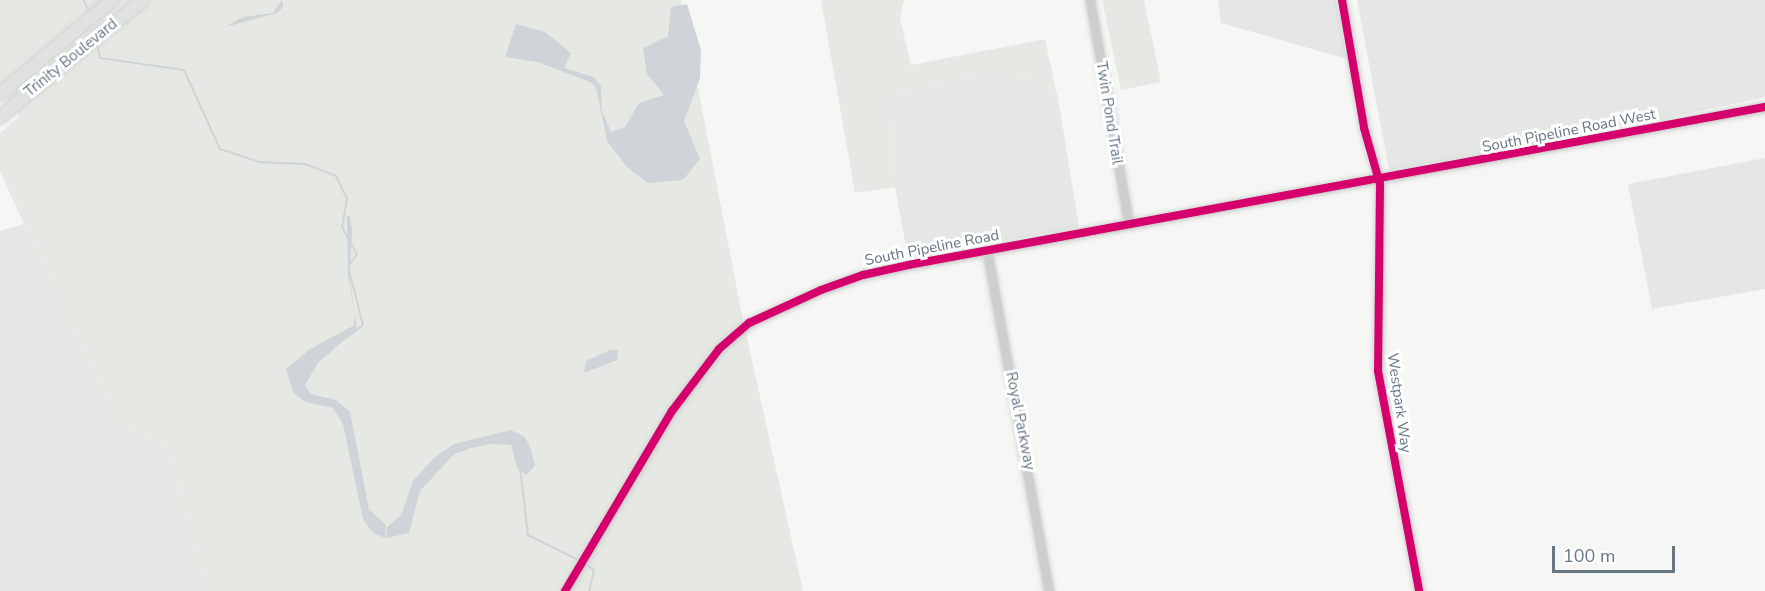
<!DOCTYPE html>
<html>
<head>
<meta charset="utf-8">
<style>
	body { margin:0 }
	#map { position:relative; width:1765px; height:591px; overflow:hidden; background:#f6f6f5; font-family:"Nunito Sans",sans-serif }
	div>[style] { position:absolute }
	.built>* { inset:0; background:#e5e6e6 }
	.green>* { inset:0; background:#e6e9e3 }
	.water>* { inset:0; background:#ced4d8 }
	.stream>* { height:2px; margin:-1px; padding:0 1px; transform-origin:1px; border-radius:1px; background:#ced4d8 }
	.roads { filter:drop-shadow(0 0 2px #d2d3d3) drop-shadow(0 0 2px #d2d3d3) }
	.minor>* { height:9px; margin:-4.5px; padding:0 4.5px; transform-origin:4.5px; border-radius:4.5px; background:#cccecf }
	.major>* { height:12px; margin:-6px; padding:0 6px; transform-origin:6px; border-radius:6px; background:#e0e1e1 }
	.cycleway>* { height:8px; margin:-4px; padding:0 4px; transform-origin:4px; border-radius:4px; background:#d6006c }
	span { translate:-50% -50%; white-space:nowrap; text-align:center; line-height:1.15; -webkit-text-stroke:6px #fff; paint-order:stroke }
	.street-label { font-size:15px; color:#677684 }
	.scale { position:absolute; left:1552px; top:546px; width:123px; height:27px; box-sizing:border-box; border:3px solid #677684; border-top:0; padding-left:8px; font-size:18px; line-height:21px; white-space:nowrap; color:#677684; -webkit-text-stroke:4px #fff; paint-order:stroke }
</style>
</head>
<body>
<div id="map">
	<div class="built">
		<div style="clip-path:polygon(1218px 0,1336px 0,1347px 59px,1221px 23px)"></div>
		<div style="clip-path:polygon(1357px 0,1765px 0,1765px 97px,1607px 131px,1389px 170px)"></div>
		<div style="clip-path:polygon(988px 74px,1044px 82px,1059px 104px,1079px 227px,908px 258px,895px 187px,894px 98px)"></div>
		<div style="clip-path:polygon(1765px 158px,1765px 289px,1652px 309px,1628px 184px)"></div>
		<div style="clip-path:polygon(24px 224px,117px 426px,166px 449px,205px 591px,0 591px,0 231px)"></div>
	</div>
	<div class="green">
		<div style="clip-path:polygon(0 0,681px 0,742px 315px,803px 591px,205px 591px,166px 449px,117px 426px,0 172px,0 133px,20px 116px,0 90px)"></div>
		<div style="clip-path:polygon(821px 0,904px 0,900px 18px,911px 65px,1045px 39px,1059px 104px,1044px 82px,988px 74px,894px 98px,895px 187px,855px 193px)"></div>
		<div style="clip-path:polygon(1102px 0,1144px 0,1161px 82px,1121px 90px)"></div>
	</div>
	<div class="water">
		<div style="clip-path:polygon(282px 0,283px 7px,277px 13px,225px 27px,243px 17px,273px 13px)"></div>
		<div style="clip-path:polygon(687px 4px,701px 50px,700px 78px,684px 121px,700px 159px,683px 180px,648px 183px,627px 167px,607px 141px,596px 87px,590px 82px,538px 62px,505px 57px,516px 24px,545px 32px,571px 53px,564px 68px,594px 77px,601px 86px,602px 111px,611px 132px,625px 127px,639px 103px,664px 95px,647px 74px,643px 48px,668px 36px,671px 7px)"></div>
		<div style="clip-path:polygon(347px 216px,350px 216px,352px 230px,350px 280px,357px 329px,318px 363px,305px 385px,311px 394px,336px 400px,350px 412px,369px 509px,386px 525px,385px 538px,373px 533px,363px 519px,343px 424px,333px 408px,305px 402px,293px 392px,286px 369px,310px 349px,353px 326px,355px 316px,348px 275px)"></div>
		<div style="clip-path:polygon(610px 350px,618px 350px,617px 360px,584px 373px,586px 361px)"></div>
		<div style="clip-path:polygon(511px 430px,525px 437px,531px 449px,535px 466px,526px 475px,517px 468px,511px 445px,491px 444px,457px 451px,420px 491px,409px 533px,386px 538px,387px 527px,401px 515px,413px 481px,433px 459px,454px 444px)"></div>
	</div>
	<div class="stream">
		<div style="left:84px;top:0;width:14px;rotate:69deg"></div>
		<div style="left:97px;top:45px;width:13px;rotate:77deg"></div>
		<div style="left:100px;top:58px;width:85px;rotate:8.1deg"></div>
		<div style="left:184px;top:70px;width:87px;rotate:65.5deg"></div>
		<div style="left:220px;top:149px;width:41px;rotate:18.4deg"></div>
		<div style="left:259px;top:162px;width:46px;rotate:2.5deg"></div>
		<div style="left:305px;top:164px;width:33px;rotate:21deg"></div>
		<div style="left:336px;top:176px;width:25px;rotate:64deg"></div>
		<div style="left:347px;top:199px;width:28px;rotate:100deg"></div>
		<div style="left:342px;top:227px;width:31px;rotate:61deg"></div>
		<div style="left:357px;top:254px;width:11px;rotate:124deg"></div>
		<div style="left:346px;top:338px;width:21px;rotate:-37deg"></div>
		<div style="left:363px;top:325px;width:53px;rotate:-104.3deg"></div>
		<div style="left:454px;top:453px;width:13px;rotate:-18deg"></div>
		<div style="left:520px;top:468px;width:67px;rotate:83.2deg"></div>
		<div style="left:528px;top:535px;width:58px;rotate:26.6deg"></div>
		<div style="left:585px;top:564px;width:11px;rotate:34deg"></div>
		<div style="left:594px;top:570px;width:22px;rotate:103deg"></div>
	</div>
	<div class="roads">
		<div class="minor">
			<div style="left:1090px;top:0;width:228px;rotate:80.2deg"></div>
			<div style="left:1342px;top:0;width:130px;rotate:80.2deg"></div>
			<div style="left:1364px;top:128px;width:58px;rotate:74.1deg"></div>
			<div style="left:1380px;top:184px;width:187px;rotate:90.6deg"></div>
			<div style="left:1378px;top:371px;width:224px;rotate:79.4deg"></div>
			<div style="left:987px;top:251px;width:346px;rotate:79.7deg"></div>
			<div style="left:565px;top:591px;width:209px;rotate:-59.3deg"></div>
			<div style="left:672px;top:411px;width:78px;rotate:-52.8deg"></div>
			<div style="left:719px;top:349px;width:40px;rotate:-41deg"></div>
			<div style="left:749px;top:323px;width:79px;rotate:-24.6deg"></div>
			<div style="left:821px;top:290px;width:45px;rotate:-19.7deg"></div>
			<div style="left:863px;top:275px;width:46px;rotate:-12.5deg"></div>
			<div style="left:908px;top:265px;width:871px;rotate:-10.45deg"></div>
		</div>
		<div class="major">
			<div style="left:0;top:94px;width:146px;rotate:-40deg"></div>
			<div style="left:0;top:117px;width:185px;rotate:-39.3deg"></div>
		</div>
	</div>
	<div class="cycleway">
		<div style="left:1342px;top:0;width:130px;rotate:80.2deg"></div>
		<div style="left:1364px;top:128px;width:58px;rotate:74.1deg"></div>
		<div style="left:1380px;top:184px;width:187px;rotate:90.6deg"></div>
		<div style="left:1378px;top:371px;width:224px;rotate:79.4deg"></div>
		<div style="left:565px;top:591px;width:209px;rotate:-59.3deg"></div>
		<div style="left:672px;top:411px;width:78px;rotate:-52.8deg"></div>
		<div style="left:719px;top:349px;width:40px;rotate:-41deg"></div>
		<div style="left:749px;top:323px;width:79px;rotate:-24.6deg"></div>
		<div style="left:821px;top:290px;width:45px;rotate:-19.7deg"></div>
		<div style="left:863px;top:275px;width:46px;rotate:-12.5deg"></div>
		<div style="left:908px;top:265px;width:871px;rotate:-10.45deg"></div>
	</div>
	<div class="street-label">
		<span style="left:71px;top:58px;rotate:-39deg">Trinity Boulevard</span>
		<span style="left:1109px;top:113px;rotate:81deg">Twin Pond Trail</span>
		<span style="left:1569px;top:131px;rotate:-11deg">South Pipeline Road West</span>
		<span style="left:932px;top:248px;rotate:-11deg">South Pipeline Road</span>
		<span style="left:1399px;top:403px;rotate:82deg">Westpark Way</span>
		<span style="left:1020px;top:421px;rotate:79deg">Royal Parkway</span>
	</div>
	<div class="scale">100 m</div>
</div>
</body>
</html>
